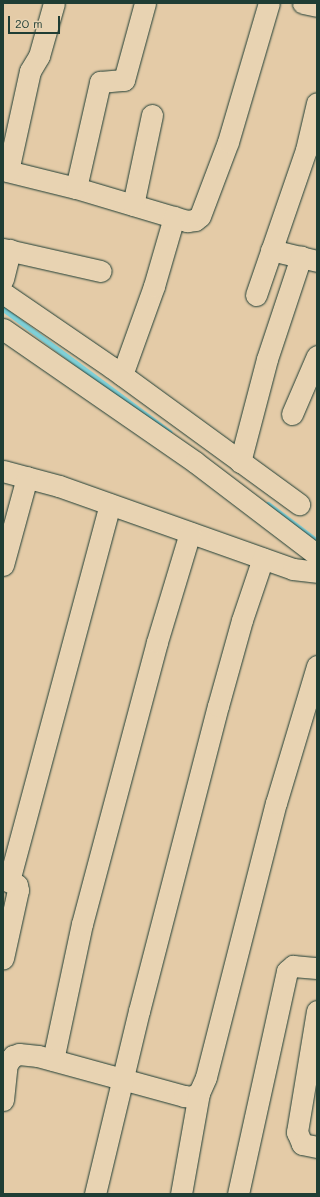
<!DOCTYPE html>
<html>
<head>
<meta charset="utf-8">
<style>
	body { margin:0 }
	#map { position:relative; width:320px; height:1197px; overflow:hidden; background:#e4cba7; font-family:Mali,sans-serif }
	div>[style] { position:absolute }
	.stream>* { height:5px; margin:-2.5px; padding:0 2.5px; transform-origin:2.5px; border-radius:2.5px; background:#80d1d8 }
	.roads { filter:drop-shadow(0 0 1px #1f3d34) drop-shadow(0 0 1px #1f3d34) }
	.minor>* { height:21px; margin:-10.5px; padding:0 10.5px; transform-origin:10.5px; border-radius:10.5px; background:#e8d3b2 }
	span { translate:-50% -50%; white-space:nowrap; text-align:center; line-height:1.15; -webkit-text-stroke:3px #e8d3b2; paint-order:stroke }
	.frame { position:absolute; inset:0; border:4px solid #1f3d34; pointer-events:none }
	.scale { position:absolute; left:8px; top:16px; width:52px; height:18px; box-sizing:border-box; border:2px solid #1f3d34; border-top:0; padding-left:5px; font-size:12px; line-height:14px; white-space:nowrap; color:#1f3d34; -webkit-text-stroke:3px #e8d3b2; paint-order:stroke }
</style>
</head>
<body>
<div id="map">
	<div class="stream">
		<div style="left:3px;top:309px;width:207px;rotate:36.5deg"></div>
		<div style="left:268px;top:504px;width:61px;rotate:37.1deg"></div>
	</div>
	<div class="roads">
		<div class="minor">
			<div style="left:303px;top:3px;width:14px;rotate:12deg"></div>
			<div style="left:3px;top:170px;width:75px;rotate:13.9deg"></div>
			<div style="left:76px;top:188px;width:116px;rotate:16.6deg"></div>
			<div style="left:187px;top:221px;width:8px;rotate:-7deg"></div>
			<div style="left:195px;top:220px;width:6px;rotate:-39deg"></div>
			<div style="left:200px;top:216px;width:79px;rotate:-69.3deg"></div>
			<div style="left:228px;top:142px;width:145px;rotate:-73.6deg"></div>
			<div style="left:8px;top:171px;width:102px;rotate:-77.6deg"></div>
			<div style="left:30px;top:71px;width:17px;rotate:-59deg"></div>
			<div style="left:39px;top:56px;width:55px;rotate:-74.2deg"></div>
			<div style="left:76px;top:188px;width:109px;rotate:-77.2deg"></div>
			<div style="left:100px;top:82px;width:24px;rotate:-5deg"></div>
			<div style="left:124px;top:80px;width:80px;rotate:-74.7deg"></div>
			<div style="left:133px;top:205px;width:92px;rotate:-78.1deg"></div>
			<div style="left:3px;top:249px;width:100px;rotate:12.7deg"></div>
			<div style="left:271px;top:250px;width:47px;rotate:13.4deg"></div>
			<div style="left:3px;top:279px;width:30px;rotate:-76deg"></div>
			<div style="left:3px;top:293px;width:131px;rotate:34.4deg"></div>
			<div style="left:111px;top:367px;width:233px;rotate:36.1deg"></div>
			<div style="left:256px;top:295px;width:153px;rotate:-71deg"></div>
			<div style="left:306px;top:150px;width:48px;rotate:-76.8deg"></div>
			<div style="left:3px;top:329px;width:234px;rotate:34.7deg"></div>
			<div style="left:195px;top:462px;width:153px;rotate:37.3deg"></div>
			<div style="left:122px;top:375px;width:95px;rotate:-70.2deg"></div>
			<div style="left:154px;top:286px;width:72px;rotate:-73.8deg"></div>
			<div style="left:292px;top:414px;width:63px;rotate:-66.7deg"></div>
			<div style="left:240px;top:462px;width:106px;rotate:-75.3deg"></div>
			<div style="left:267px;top:359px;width:108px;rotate:-71.6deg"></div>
			<div style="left:3px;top:471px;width:58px;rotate:15deg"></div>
			<div style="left:59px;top:486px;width:248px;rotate:19.5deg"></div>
			<div style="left:293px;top:569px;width:24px;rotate:7deg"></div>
			<div style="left:3px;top:565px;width:91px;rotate:-74.7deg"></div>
			<div style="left:3px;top:879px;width:15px;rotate:23deg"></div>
			<div style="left:17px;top:885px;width:5px;rotate:79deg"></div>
			<div style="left:18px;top:890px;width:70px;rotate:102.4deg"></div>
			<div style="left:9px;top:881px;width:390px;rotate:-75deg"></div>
			<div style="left:317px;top:1011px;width:123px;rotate:99.4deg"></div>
			<div style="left:297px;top:1132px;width:13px;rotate:67deg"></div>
			<div style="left:302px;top:1144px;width:15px;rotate:11deg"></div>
			<div style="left:53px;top:1060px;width:139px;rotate:-78deg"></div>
			<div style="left:82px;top:924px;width:292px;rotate:-75.1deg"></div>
			<div style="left:157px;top:642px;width:114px;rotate:-73.2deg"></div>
			<div style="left:3px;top:1100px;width:36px;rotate:-84deg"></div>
			<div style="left:7px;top:1064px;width:10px;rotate:-53deg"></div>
			<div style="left:13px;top:1056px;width:6px;rotate:-18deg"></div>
			<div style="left:19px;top:1054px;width:19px;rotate:6deg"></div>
			<div style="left:38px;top:1056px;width:151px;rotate:15.3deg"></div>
			<div style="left:184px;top:1096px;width:7px;rotate:8deg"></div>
			<div style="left:191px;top:1097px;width:9px;rotate:-27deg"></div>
			<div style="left:199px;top:1093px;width:17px;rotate:-66deg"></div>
			<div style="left:206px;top:1077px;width:283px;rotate:-75.7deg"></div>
			<div style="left:276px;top:803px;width:143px;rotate:-73.3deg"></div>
			<div style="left:95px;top:1194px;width:188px;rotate:-76.5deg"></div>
			<div style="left:139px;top:1011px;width:315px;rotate:-75.5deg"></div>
			<div style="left:218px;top:706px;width:89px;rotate:-74.4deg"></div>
			<div style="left:242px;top:620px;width:65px;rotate:-71.3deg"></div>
			<div style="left:181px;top:1194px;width:103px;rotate:-79.9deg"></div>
			<div style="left:238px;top:1194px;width:228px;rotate:-77.6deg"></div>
			<div style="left:287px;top:971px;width:8px;rotate:-40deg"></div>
			<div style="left:293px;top:966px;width:24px;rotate:5deg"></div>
		</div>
	</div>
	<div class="frame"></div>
	<div class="scale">20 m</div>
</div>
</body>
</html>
